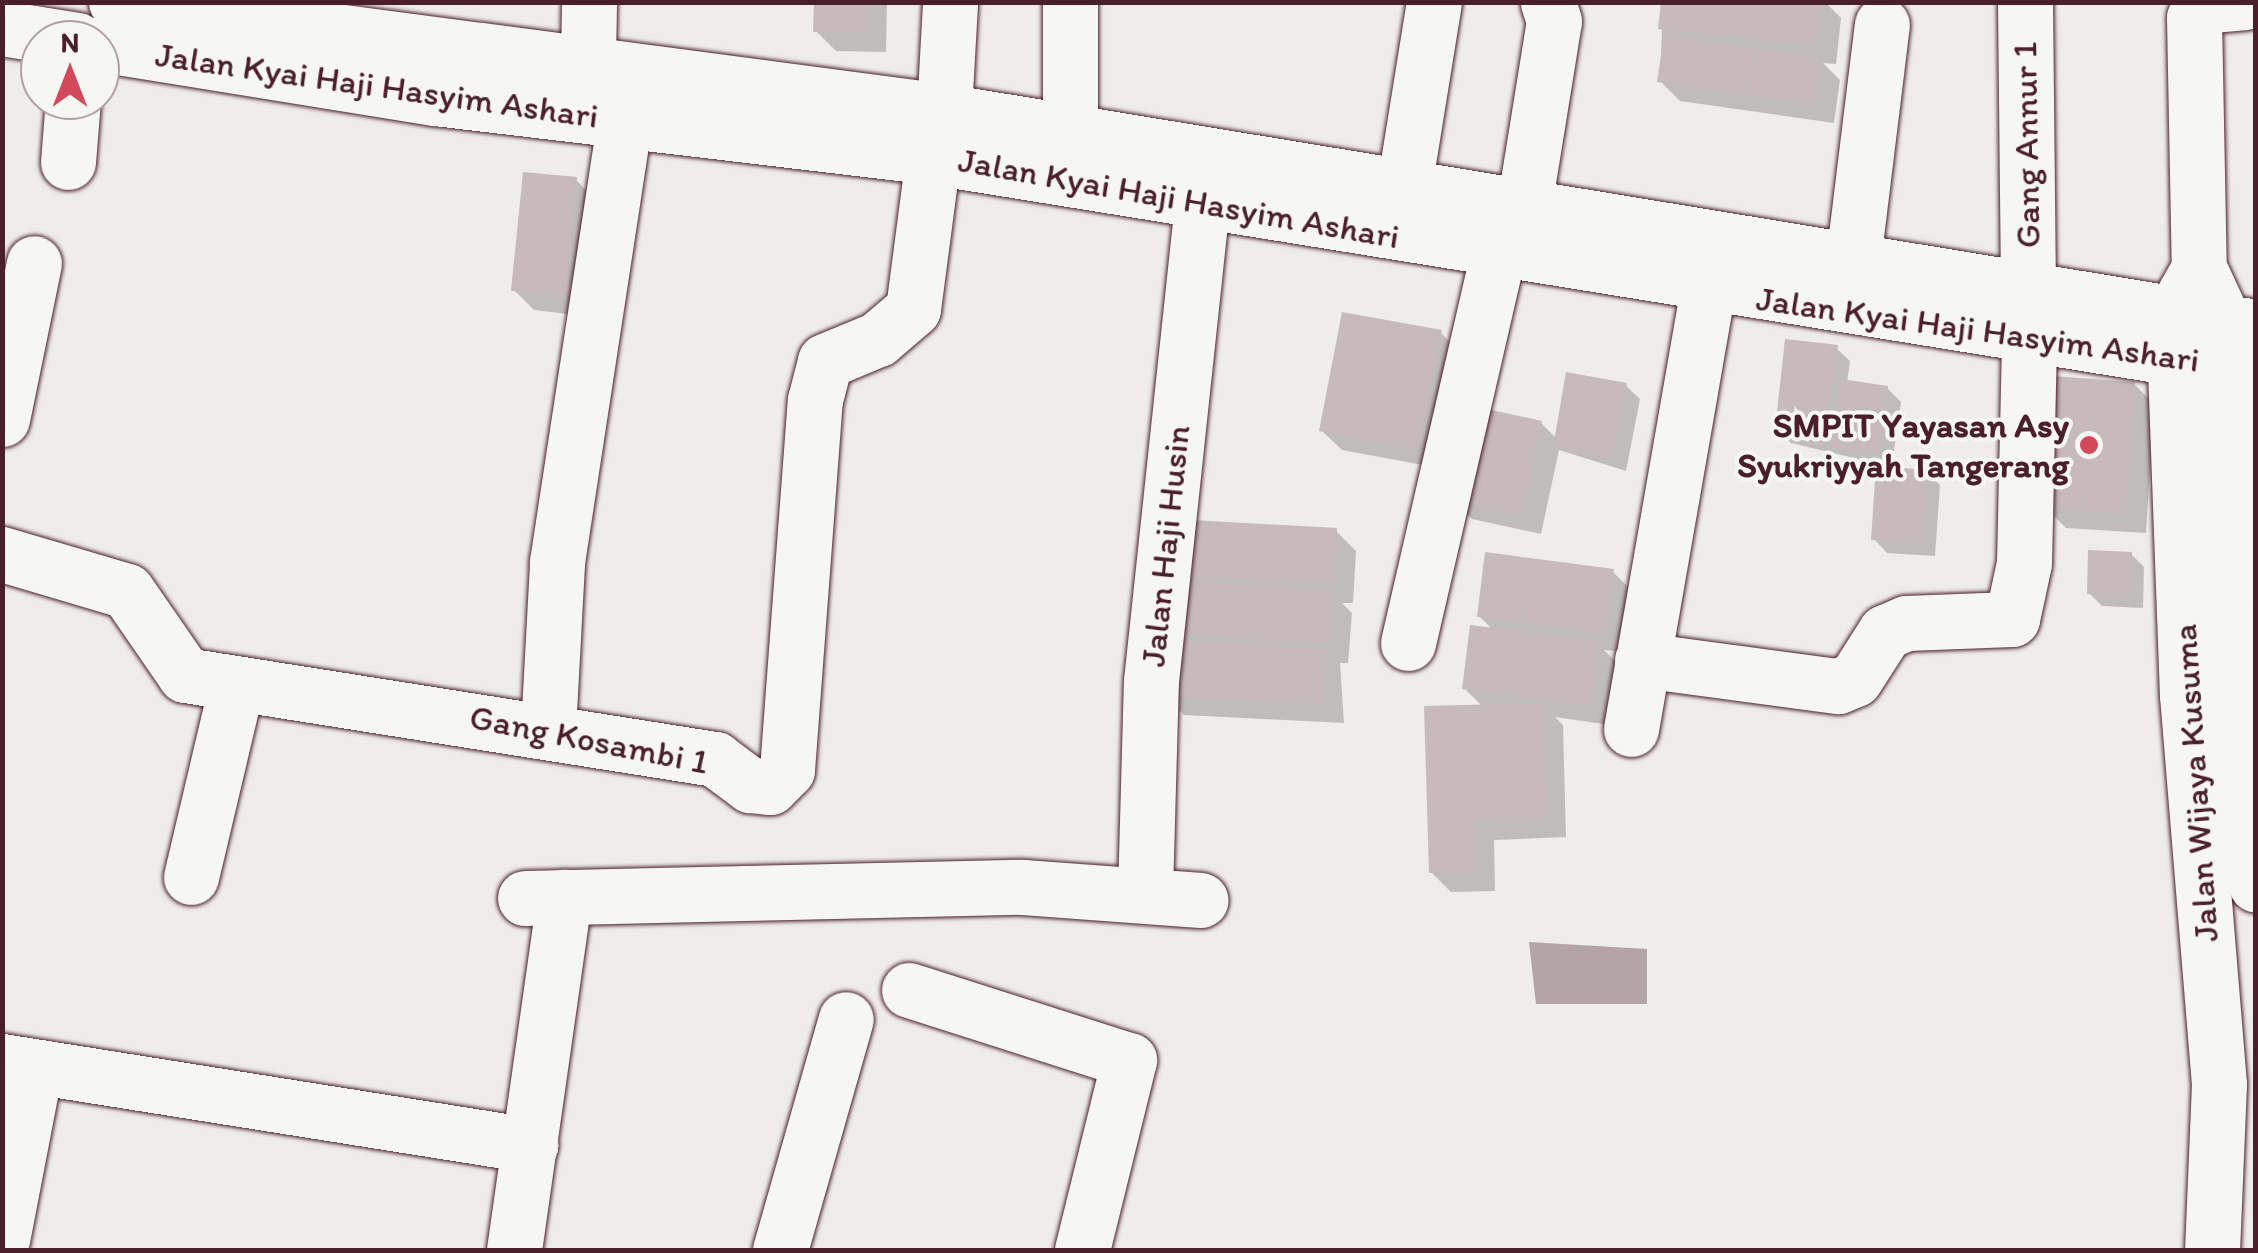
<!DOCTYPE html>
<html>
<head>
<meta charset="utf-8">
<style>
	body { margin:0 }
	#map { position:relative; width:2258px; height:1253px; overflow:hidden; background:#efedea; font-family:Itim,sans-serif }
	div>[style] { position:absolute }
	.water>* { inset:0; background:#b4a4a5 }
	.shadow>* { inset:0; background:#0003 }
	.building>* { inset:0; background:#c6babb }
	.roads { filter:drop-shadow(0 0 2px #4a1f2b) drop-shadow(0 0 2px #4a1f2b) }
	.minor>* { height:55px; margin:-27.5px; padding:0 27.5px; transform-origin:27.5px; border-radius:27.5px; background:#f6f6f2 }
	.major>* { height:55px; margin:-27.5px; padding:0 27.5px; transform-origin:27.5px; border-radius:27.5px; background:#f6f6f2 }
	.dots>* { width:28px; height:28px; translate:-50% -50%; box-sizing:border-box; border:5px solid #f6f6f2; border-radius:50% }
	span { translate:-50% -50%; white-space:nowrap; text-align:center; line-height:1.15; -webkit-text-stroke:8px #f6f6f2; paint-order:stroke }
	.street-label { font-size:35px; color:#4a1f2b }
	.poi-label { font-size:35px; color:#4a1f2b; font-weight:700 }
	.right { translate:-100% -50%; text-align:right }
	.frame { position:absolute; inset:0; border:5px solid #4a1f2b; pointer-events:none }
	.north { position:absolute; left:20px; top:20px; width:100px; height:100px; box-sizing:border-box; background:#f6f6f2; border:2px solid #b1a0a2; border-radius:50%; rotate:0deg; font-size:28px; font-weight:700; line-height:40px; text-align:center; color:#4a1f2b }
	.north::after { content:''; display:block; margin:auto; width:35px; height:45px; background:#d1495b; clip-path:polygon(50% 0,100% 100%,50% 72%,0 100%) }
</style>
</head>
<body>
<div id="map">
	<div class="water">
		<div style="clip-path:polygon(1529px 942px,1647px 949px,1647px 1004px,1536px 1004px)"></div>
	</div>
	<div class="shadow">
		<div style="clip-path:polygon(817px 2px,887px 2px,886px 52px,836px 51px,816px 31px)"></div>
		<div style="clip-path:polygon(1663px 2px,1825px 2px,1841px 18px,1836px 64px,1823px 63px,1840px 80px,1834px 123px,1680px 101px,1660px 81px)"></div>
		<div style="clip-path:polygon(576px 180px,596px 200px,585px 316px,534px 310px,514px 290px)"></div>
		<div style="clip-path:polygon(1441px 333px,1461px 353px,1439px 468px,1342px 450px,1322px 431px)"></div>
		<div style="clip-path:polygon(1836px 348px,1850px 361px,1847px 383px,1887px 388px,1901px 402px,1891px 470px,1927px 472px,1940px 485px,1935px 556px,1887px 553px,1874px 539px,1879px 464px,1791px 443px,1777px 429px)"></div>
		<div style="clip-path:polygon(2134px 384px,2154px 404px,2146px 533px,2066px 528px,2046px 508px)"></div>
		<div style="clip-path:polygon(1626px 386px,1640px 399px,1626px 471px,1559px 450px,1541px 534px,1472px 519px,1452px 499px,1541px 423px,1557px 439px)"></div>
		<div style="clip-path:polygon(1336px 531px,1356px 551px,1353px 603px,1342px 603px,1352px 613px,1348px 663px,1340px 663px,1344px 723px,1184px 715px,1164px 695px,1173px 573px)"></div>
		<div style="clip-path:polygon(2131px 554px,2144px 567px,2143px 608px,2102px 606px,2089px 593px)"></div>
		<div style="clip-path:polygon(1612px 571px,1632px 591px,1625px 652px,1604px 650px,1618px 664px,1610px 725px,1555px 717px,1563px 725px,1566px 837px,1494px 840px,1495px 891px,1451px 892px,1431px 872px,1483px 707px,1464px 688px,1493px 630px,1479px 616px)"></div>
	</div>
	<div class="building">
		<div style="clip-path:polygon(814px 2px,867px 2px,867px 33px,813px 32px)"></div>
		<div style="clip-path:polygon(1661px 2px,1821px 2px,1817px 46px,1658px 29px)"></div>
		<div style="clip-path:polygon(1664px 35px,1821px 58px,1814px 105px,1657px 82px)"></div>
		<div style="clip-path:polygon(523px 172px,577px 177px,566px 297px,511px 291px)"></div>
		<div style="clip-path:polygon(1342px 312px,1442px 330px,1419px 450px,1319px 431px)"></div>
		<div style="clip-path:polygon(1785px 339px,1838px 345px,1827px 436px,1775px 430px)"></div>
		<div style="clip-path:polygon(1566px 372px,1627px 383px,1613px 459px,1553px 447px)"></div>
		<div style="clip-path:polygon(2052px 376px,2135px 382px,2127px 514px,2043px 509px)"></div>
		<div style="clip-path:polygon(1841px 379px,1888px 386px,1879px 454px,1831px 448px)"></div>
		<div style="clip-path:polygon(1469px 405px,1542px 421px,1521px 516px,1449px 500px)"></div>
		<div style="clip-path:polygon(1876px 466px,1928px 470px,1923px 544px,1871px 540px)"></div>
		<div style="clip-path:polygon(1174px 519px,1337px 528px,1334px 584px,1171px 574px)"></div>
		<div style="clip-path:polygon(2088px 550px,2132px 552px,2130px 596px,2087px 594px)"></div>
		<div style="clip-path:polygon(1485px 552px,1614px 569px,1605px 634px,1477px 617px)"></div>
		<div style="clip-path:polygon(1169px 579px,1333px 590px,1329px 644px,1165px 633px)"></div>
		<div style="clip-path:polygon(1470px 625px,1599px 641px,1591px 706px,1462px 689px)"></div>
		<div style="clip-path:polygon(1164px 639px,1328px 647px,1325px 704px,1161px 696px)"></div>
		<div style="clip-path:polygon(1544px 703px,1547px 818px,1475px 821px,1476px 872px,1429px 873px,1424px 706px)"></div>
	</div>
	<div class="roads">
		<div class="minor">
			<div style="left:2025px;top:2px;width:286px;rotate:89.4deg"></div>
			<div style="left:2245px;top:2px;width:45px;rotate:174.9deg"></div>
			<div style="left:2200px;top:6px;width:13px;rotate:117deg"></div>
			<div style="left:2194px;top:18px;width:250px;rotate:88.9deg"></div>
			<div style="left:2199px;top:268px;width:60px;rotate:65.2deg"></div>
			<div style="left:2224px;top:322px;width:300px;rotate:89deg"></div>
			<div style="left:2229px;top:622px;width:264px;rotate:84.1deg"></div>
			<div style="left:587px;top:109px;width:107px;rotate:-88.9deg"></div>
			<div style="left:944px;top:111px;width:109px;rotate:-86.8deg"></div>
			<div style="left:1070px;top:130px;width:128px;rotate:-90deg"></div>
			<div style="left:68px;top:162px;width:62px;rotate:-85.4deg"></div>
			<div style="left:1404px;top:187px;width:187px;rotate:-80.8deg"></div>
			<div style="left:1524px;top:206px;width:187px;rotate:-80.8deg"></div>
			<div style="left:1554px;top:21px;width:20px;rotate:-108deg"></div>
			<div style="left:1853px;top:260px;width:237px;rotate:-83deg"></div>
			<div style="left:2199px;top:268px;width:53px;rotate:119.5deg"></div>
			<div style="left:2173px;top:314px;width:381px;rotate:87.9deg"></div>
			<div style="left:2187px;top:695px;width:390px;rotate:85.3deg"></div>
			<div style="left:2219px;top:1084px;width:166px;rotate:92.4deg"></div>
			<div style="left:2px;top:419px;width:159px;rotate:-78.4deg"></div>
			<div style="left:2px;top:554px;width:130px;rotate:16.5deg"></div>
			<div style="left:127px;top:591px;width:102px;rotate:55.4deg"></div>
			<div style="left:185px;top:675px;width:537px;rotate:9.01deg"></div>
			<div style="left:715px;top:759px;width:44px;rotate:36.6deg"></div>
			<div style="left:750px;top:785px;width:20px;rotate:6deg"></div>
			<div style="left:770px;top:787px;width:24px;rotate:-45deg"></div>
			<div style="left:787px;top:770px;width:371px;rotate:-85.7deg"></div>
			<div style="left:815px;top:400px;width:40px;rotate:-75.6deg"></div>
			<div style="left:825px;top:361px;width:57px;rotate:-22.5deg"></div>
			<div style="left:878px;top:339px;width:46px;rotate:-40.6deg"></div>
			<div style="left:913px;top:309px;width:153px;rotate:-82.5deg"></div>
			<div style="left:1408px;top:643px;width:400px;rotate:-77deg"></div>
			<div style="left:1642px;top:660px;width:198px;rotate:7.6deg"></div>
			<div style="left:1838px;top:686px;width:18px;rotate:-22deg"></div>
			<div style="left:1855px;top:679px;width:56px;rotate:-57.4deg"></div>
			<div style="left:1885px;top:632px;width:23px;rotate:-23deg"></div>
			<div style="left:1906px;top:623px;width:106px;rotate:-2.2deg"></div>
			<div style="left:2012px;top:619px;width:57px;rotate:-77.9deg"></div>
			<div style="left:2024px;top:563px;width:227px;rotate:-88.7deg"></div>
			<div style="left:1631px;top:729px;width:448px;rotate:-80.1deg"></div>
			<div style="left:548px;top:730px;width:168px;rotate:-86.9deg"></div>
			<div style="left:557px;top:562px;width:448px;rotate:-81.3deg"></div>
			<div style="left:191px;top:877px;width:199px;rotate:-76.7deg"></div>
			<div style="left:1145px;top:893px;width:212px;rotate:-88.4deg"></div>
			<div style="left:1151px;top:681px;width:484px;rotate:-83.9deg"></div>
			<div style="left:525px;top:898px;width:498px;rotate:-1.3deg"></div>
			<div style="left:1023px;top:887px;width:178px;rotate:4.2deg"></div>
			<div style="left:909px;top:990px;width:231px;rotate:17.7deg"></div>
			<div style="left:1129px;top:1060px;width:196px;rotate:103.9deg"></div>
			<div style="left:2px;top:1061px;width:535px;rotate:9.04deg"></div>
			<div style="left:2px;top:1240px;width:174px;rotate:-79.1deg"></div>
			<div style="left:514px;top:1250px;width:357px;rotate:-81.9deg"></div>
			<div style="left:780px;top:1250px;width:240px;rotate:-74.1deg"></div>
		</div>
		<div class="major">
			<div style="left:116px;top:2px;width:835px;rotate:7.5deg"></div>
			<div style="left:944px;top:111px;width:1330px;rotate:9.35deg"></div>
			<div style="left:2px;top:28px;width:76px;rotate:9.1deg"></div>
			<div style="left:100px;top:44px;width:339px;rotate:9.2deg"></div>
			<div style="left:435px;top:98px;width:501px;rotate:6.76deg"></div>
			<div style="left:933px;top:157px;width:1340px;rotate:9.19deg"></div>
		</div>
	</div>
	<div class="dots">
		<div style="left:2089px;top:445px;background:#d1495b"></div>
	</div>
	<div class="street-label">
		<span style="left:377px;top:85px;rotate:8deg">Jalan Kyai Haji Hasyim Ashari</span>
		<span style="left:2026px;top:145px;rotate:-91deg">Gang Annur 1</span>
		<span style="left:1179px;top:198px;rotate:10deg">Jalan Kyai Haji Hasyim Ashari</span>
		<span style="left:1978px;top:329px;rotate:8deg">Jalan Kyai Haji Hasyim Ashari</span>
		<span style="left:1165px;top:546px;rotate:-84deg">Jalan Haji Husin</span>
		<span style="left:589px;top:739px;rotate:11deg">Gang Kosambi 1</span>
		<span style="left:2195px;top:783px;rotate:-94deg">Jalan Wijaya Kusuma</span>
	</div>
	<div class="poi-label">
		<span class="right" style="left:2069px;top:445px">SMPIT Yayasan Asy<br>Syukriyyah Tangerang</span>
	</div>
	<div class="frame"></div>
	<div class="north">N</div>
</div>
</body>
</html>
